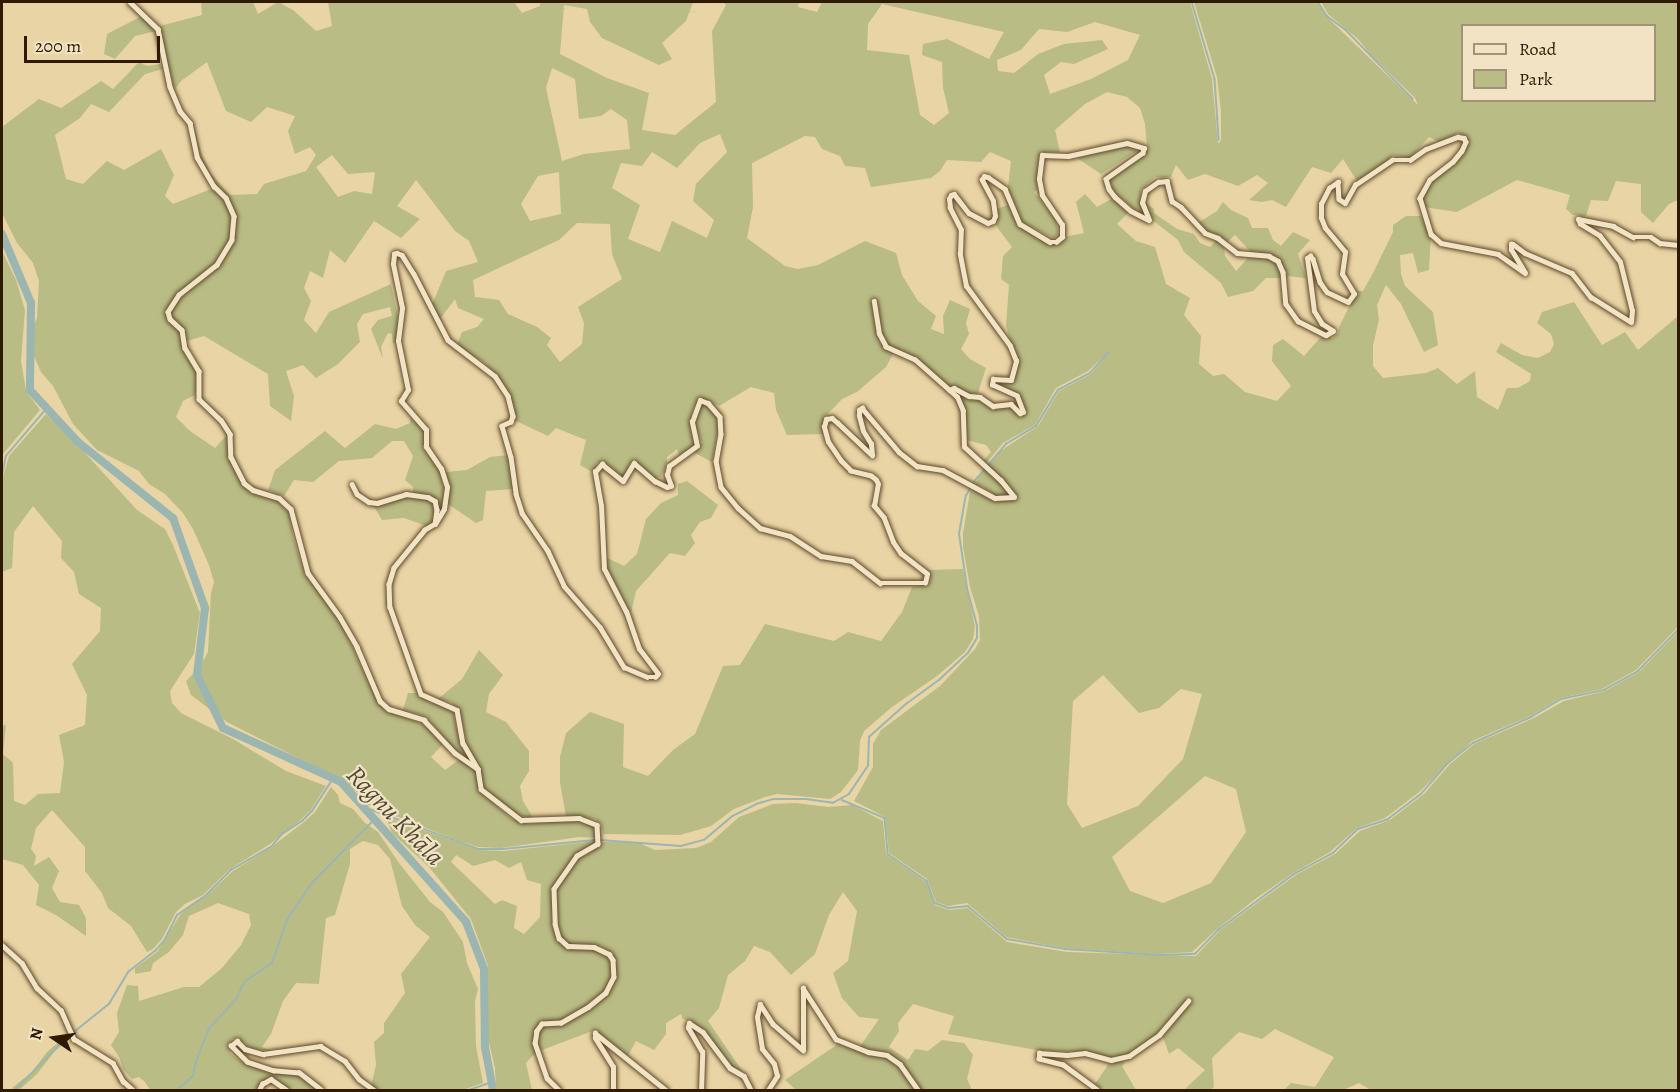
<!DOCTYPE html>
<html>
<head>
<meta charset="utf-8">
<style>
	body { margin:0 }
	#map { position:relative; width:1680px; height:1092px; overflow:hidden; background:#e9d4a5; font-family:Alegreya,serif }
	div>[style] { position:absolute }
	.green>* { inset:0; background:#b9bc85 }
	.stream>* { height:1.5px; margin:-0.75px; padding:0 0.75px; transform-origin:0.75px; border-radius:0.75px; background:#9bb6b1 }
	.river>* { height:8px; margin:-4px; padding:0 4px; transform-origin:4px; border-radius:4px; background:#9bb6b1 }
	.roads { filter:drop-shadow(0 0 2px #5e4829) drop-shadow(0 0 2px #5e4829) }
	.minor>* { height:4.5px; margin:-2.25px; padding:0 2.25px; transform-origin:2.25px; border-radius:2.25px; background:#f1e3c4 }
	span { translate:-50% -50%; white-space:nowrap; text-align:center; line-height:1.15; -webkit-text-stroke:4.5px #f1e3c4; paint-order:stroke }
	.water-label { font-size:26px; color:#4f4935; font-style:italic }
	.frame { position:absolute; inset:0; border:3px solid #2f1a00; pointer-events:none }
	.legend { position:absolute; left:1461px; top:24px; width:195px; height:78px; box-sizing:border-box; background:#f1e3c4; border:2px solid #a39376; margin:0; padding:8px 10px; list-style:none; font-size:18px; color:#2f1a00 }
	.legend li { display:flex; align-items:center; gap:12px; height:30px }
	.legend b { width:30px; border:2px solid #a39376 }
	.north { position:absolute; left:24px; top:1008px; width:60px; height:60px; -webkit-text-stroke:4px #f1e3c4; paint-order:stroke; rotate:283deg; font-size:16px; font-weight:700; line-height:24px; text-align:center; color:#2f1a00 }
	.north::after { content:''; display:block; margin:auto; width:21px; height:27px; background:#2f1a00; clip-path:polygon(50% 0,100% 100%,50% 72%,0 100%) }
	.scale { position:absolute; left:24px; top:36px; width:136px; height:27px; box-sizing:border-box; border:3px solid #2f1a00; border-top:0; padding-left:8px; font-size:18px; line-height:21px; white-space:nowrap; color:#2f1a00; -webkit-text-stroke:4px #f1e3c4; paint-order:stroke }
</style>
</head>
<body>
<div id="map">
	<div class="green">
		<div style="clip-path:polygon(evenodd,201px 2px,253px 2px,258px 14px,278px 2px,293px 10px,316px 31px,332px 26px,328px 2px,514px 2px,522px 13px,540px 6px,540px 2px,693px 2px,686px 21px,662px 43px,672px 59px,659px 65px,602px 38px,590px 22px,587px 9px,564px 5px,560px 54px,607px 78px,649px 93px,642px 130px,675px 135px,716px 102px,712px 31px,726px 5px,723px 2px,799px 2px,798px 7px,817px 12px,822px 2px,1190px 2px,1212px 79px,1218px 144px,1221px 140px,1221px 111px,1217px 77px,1194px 2px,1316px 2px,1328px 18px,1418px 105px,1415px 98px,1370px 54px,1358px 39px,1328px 14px,1321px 2px,1678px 2px,1678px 200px,1669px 204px,1653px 223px,1641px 212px,1641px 184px,1616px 181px,1608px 201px,1591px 200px,1586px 216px,1573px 215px,1566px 209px,1570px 195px,1517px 180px,1457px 212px,1424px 207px,1421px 203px,1423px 193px,1432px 181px,1452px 167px,1464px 152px,1469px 141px,1466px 136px,1457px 133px,1439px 142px,1429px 137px,1410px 158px,1393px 155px,1380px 169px,1372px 171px,1357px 181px,1343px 159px,1331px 173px,1312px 167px,1286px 207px,1272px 200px,1262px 202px,1249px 200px,1268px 183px,1257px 175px,1238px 186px,1205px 174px,1188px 180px,1176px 165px,1171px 177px,1155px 177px,1141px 190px,1140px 201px,1145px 217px,1114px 192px,1109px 178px,1143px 156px,1147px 146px,1145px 124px,1140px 108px,1127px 97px,1107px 92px,1085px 104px,1055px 130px,1060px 152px,1041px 152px,1038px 160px,1037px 190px,1034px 192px,1056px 220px,1058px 234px,1054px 238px,1022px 222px,1008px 187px,1011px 161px,990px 152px,981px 162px,947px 160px,940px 171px,931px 178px,871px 187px,865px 168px,845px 166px,840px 156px,822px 149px,815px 137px,805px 136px,752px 163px,753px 207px,747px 238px,785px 266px,798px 269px,818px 265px,865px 241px,896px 253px,902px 275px,918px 301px,936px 316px,931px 329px,944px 334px,943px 316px,950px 300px,970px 309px,966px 323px,969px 334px,961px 349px,970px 359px,986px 368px,978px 393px,968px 394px,954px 386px,949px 387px,921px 362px,884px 342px,876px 300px,877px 335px,880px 343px,893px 354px,886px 367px,857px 392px,842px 399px,824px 418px,823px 434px,787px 435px,776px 410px,774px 393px,751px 387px,719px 406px,701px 398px,694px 406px,691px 415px,695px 445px,679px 455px,677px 449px,667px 457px,667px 463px,661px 477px,654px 478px,634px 462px,630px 463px,623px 479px,602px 462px,598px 462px,592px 472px,580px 465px,586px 440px,556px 428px,548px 436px,514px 420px,511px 396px,498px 376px,485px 363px,457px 345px,462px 332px,477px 327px,484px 319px,458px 308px,455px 299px,440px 319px,432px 305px,446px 271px,478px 262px,469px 241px,455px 231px,416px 180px,397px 206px,420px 219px,401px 238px,374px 221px,345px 263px,330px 250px,323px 278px,310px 271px,304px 288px,311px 301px,304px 320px,316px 333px,329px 312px,391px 284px,398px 318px,396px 343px,393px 343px,392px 334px,388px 333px,381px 347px,383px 359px,371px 329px,378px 320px,392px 316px,390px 307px,363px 314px,357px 324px,360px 342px,338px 364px,316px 378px,303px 365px,286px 371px,294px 396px,291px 421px,270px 406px,268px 374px,204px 336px,187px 341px,185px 330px,173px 319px,172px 308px,180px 296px,208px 276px,223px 259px,234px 240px,236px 227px,233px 207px,228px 196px,215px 184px,199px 157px,192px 119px,201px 152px,211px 174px,230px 195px,257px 194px,264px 184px,306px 171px,316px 155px,310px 147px,295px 154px,288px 131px,295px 116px,267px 107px,251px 122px,226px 111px,207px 62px,181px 81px,175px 89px,166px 61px,160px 26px,202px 15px,201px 2px,882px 4px,1004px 32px,989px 59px,947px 39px,923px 44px,922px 55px,942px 62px,943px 88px,949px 113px,934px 125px,920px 115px,909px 55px,867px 50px,868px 24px,882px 4px,201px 2px,1095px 22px,1140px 35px,1128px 60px,1091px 79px,1050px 94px,1044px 75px,1061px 62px,1074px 64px,1108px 49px,1102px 40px,1064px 44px,1038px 54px,1014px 73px,998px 71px,997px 60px,1021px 50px,1039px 29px,1067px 32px,1095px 22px,201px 2px,1462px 26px,1654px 26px,1654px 100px,1462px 100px,1462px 26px,201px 2px,552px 68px,575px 79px,579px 119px,601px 116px,611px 109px,627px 120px,630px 149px,584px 154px,562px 161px,546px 88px,552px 68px,201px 2px,720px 134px,727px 152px,696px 184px,693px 201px,714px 220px,707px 238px,672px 221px,660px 252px,628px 239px,640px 205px,612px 188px,621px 163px,642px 166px,652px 152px,677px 168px,700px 143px,720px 134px,201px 2px,332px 155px,348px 174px,375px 172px,372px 194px,354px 191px,338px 197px,316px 167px,332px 155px,201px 2px,559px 172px,561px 214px,530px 221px,521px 204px,538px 176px,559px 172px,201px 2px,577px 223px,610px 224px,612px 254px,622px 279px,578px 307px,584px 323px,582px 344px,560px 362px,547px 345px,551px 338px,537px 327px,508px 314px,499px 300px,475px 297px,473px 280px,559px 240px,577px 223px)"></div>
		<div style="clip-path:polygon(140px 17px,146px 20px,156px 31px,135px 36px,115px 59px,104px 54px,107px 34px)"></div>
		<div style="clip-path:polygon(139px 62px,147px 66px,160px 64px,163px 69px,145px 74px,109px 112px,91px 104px,80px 118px,55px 135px,66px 179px,83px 184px,107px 161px,124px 170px,161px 149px,174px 175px,165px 196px,173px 204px,211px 189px,225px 200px,231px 215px,230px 238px,226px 245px,215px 264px,179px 294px,168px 309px,167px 314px,181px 331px,182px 348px,198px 376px,195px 395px,183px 401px,176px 417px,190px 431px,215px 448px,227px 435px,229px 459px,242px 484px,254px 492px,278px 502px,289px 513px,293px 538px,305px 575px,340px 621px,379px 704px,385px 710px,422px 724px,436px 734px,443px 744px,431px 757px,445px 770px,460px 759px,470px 765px,476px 770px,481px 792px,511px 819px,528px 824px,575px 820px,583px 821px,595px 829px,597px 838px,580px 837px,501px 848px,478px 847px,459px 841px,368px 805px,358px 793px,334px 776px,227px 722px,191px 695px,186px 681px,199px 668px,208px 652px,211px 593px,214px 582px,209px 565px,193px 529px,183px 513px,165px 494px,149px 484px,139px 471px,97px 450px,73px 424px,53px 386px,41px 372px,34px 356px,30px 333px,37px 318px,39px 281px,33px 263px,17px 243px,2px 213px,2px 127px,39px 99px,61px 108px,101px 81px,113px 89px)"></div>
		<div style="clip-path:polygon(1130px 146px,1137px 151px,1101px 174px,1077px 158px)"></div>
		<div style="clip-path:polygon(evenodd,1085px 194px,1097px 207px,1113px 198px,1128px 213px,1117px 224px,1136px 241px,1155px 247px,1166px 284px,1190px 298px,1184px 315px,1201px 336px,1199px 364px,1213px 376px,1224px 374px,1245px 392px,1277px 401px,1291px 386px,1272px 361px,1273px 345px,1283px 339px,1304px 356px,1320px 338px,1333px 338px,1338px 333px,1339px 327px,1357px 291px,1363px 291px,1373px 273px,1393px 232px,1393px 225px,1406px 216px,1421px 216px,1431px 236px,1429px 270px,1418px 273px,1413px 253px,1400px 255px,1401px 274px,1405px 286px,1433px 312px,1438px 345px,1424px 352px,1401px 304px,1386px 285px,1377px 305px,1379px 319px,1373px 346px,1373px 366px,1383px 378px,1426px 373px,1438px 368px,1457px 384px,1475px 371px,1477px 397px,1498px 410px,1507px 388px,1518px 388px,1530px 381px,1531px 374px,1496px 352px,1501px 343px,1522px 355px,1538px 358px,1550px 352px,1554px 344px,1551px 334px,1537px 323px,1542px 312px,1574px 302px,1602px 345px,1625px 332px,1638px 350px,1678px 316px,1678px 627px,1636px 670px,1602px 689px,1560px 698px,1530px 716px,1472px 741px,1418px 793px,1385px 818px,1357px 828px,1330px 852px,1293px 873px,1258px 897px,1216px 930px,1192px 952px,1159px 954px,1064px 948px,1006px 937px,967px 903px,948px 906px,936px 902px,927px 879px,889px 853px,885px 817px,854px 801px,873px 767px,873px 744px,881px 730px,940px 686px,975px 649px,980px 640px,979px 616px,970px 587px,963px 547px,963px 533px,970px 492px,974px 488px,996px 499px,1010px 500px,1016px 496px,988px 465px,999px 452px,1038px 426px,1059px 391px,1091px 374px,1111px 350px,1088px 371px,1056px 388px,1035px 425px,1003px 443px,985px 465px,982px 462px,991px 452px,986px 445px,966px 440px,965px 407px,953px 391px,955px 389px,996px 408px,1011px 406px,1017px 412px,1025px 411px,1021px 398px,993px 382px,1013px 379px,1017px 364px,1006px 326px,1009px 285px,1001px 279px,1003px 256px,1012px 247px,994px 223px,997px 209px,1007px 205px,1006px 196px,1016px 222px,1021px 227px,1058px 243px,1064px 237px,1084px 233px,1076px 202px,1085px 194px,1103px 675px,1139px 713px,1159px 708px,1181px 689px,1202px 694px,1183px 759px,1138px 806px,1082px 828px,1067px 804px,1073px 701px,1103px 675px,1085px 194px,1205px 776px,1236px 789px,1246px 832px,1211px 883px,1163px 903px,1130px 891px,1112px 857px,1205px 776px)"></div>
		<div style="clip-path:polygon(1223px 202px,1231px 210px,1248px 218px,1252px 228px,1268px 228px,1273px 240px,1281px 246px,1293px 232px,1310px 240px,1298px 254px,1306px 278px,1286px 276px,1279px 259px,1273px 255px,1251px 252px,1235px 235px,1226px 243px,1205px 230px,1198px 223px,1217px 211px)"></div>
		<div style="clip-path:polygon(1146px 203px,1154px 209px,1154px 213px,1177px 229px,1194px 234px,1200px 243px,1210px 247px,1217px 240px,1224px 247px,1225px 256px,1236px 271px,1248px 258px,1269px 259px,1279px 266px,1283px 278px,1266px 278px,1253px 291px,1228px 297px,1221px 283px,1184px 252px,1178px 240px,1151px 219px)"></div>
		<div style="clip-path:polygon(2px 251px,16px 280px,25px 310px,21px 361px,26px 391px,40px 410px,3px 454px,2px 462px)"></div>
		<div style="clip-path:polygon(703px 404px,716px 413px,719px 421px,712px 462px,693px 452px,702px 443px,695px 424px,699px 405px)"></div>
		<div style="clip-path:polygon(46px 414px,77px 444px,137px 510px,165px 529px,173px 545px,200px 613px,194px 654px,170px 691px,172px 703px,181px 713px,233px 739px,286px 771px,326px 786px,310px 811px,299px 821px,270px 844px,230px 869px,203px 895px,185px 904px,176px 912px,162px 939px,153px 949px,147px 952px,131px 926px,108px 908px,102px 893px,85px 871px,85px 847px,52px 810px,36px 828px,31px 849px,36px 856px,34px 866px,49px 857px,59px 871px,52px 888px,60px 902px,79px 905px,86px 918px,86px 936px,56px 915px,36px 905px,39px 885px,23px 865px,2px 859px,2px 726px,6px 725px,3px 754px,13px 763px,14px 801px,25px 805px,38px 794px,60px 793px,64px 762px,59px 735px,85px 725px,87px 695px,72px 664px,100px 631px,101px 608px,79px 594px,74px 572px,61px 558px,62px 541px,33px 506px,14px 532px,12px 568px,2px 572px,2px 481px,9px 456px)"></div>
		<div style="clip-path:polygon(410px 418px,422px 428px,425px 434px,423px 449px,440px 471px,444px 491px,441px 511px,436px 500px,423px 494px,413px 494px,413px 487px,405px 480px,413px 456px,404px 441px,392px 441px,372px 458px,339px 461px,313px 482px,294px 480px,284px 496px,268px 490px,275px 470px,325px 431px,345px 448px,375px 424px,396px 429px,410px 423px)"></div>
		<div style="clip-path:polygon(509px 455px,513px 489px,486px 491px,483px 520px,476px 523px,448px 504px,446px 472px,467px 470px,490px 457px)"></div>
		<div style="clip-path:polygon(985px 468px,1001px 482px,1012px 496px,996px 496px,982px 486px,974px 485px)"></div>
		<div style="clip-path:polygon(687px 481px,718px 505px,711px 518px,700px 522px,691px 535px,695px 543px,685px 556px,670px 553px,636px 591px,631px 613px,607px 568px,605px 557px,624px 566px,637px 554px,646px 519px,661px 503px,678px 495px,678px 484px)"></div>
		<div style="clip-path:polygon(399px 498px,419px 498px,433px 503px,434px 520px,427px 526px,404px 518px,382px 520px,373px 505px)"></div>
		<div style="clip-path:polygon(963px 569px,975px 627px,973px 639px,965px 652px,937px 676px,892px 707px,864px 731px,860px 741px,858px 770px,841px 792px,830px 799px,777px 794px,765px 797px,734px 809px,711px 826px,680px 835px,603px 834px,601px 824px,595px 819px,566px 816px,560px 783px,560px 757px,566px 733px,590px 712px,624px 724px,623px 767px,648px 776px,673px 750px,695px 734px,723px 666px,740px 665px,765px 624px,834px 641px,848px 632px,881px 641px,902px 612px,912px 587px,928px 584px,931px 579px,928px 570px)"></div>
		<div style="clip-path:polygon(1678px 632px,1678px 1090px,1371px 1090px,1359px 1083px,1343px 1090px,1284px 1090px,1291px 1083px,1315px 1087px,1334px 1057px,1275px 1029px,1262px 1039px,1239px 1032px,1212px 1058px,1214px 1087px,1210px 1090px,1184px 1090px,1205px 1070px,1178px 1048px,1169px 1054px,1163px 1037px,1191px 1001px,1188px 998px,1157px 1034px,1127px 1054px,1111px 1059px,1085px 1052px,1036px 1050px,948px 1034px,954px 1016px,913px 1004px,898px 1023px,899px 1031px,889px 1047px,908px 1060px,915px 1049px,928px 1051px,942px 1040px,964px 1043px,973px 1055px,967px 1079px,972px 1090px,920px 1090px,900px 1062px,886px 1052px,859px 1048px,879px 1019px,859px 1017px,842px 998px,833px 973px,848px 961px,857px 911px,843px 892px,829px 915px,815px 954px,791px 975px,770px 952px,754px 946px,745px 961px,728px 975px,719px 1008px,708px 1021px,743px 1072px,731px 1066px,705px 1031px,682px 1018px,681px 1014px,666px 1023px,666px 1034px,654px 1050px,636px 1041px,628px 1056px,595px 1030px,542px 1050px,539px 1047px,538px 1033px,541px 1028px,546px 1024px,561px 1024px,592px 1007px,612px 987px,616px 976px,614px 958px,610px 953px,603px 947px,593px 945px,567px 944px,561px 937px,556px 919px,557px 887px,581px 855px,604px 842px,636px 842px,655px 850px,696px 848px,711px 842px,739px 817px,773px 804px,796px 803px,828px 807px,852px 805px,883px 821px,886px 854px,926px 882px,935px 905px,949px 910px,968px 908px,1007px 942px,1067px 952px,1196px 956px,1220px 930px,1297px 874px,1335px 854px,1360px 831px,1390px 820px,1424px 794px,1450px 764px,1474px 744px,1534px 718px,1564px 701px,1605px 691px,1639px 672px)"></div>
		<div style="clip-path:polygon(479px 650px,503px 675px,489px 694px,486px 712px,506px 722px,529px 751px,529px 771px,520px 786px,523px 801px,533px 818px,516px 815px,483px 787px,479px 766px,467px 744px,460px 712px,451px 702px,438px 699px,462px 679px)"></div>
		<div style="clip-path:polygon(408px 693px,416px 693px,430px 702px,448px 707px,453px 712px,459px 739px,473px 763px,456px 752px,426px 716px,403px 710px)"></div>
		<div style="clip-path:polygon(331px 787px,338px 795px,340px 803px,353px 809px,364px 822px,378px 832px,399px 863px,430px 902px,443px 912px,463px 942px,467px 963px,478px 989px,475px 1001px,476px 1046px,483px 1083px,463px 1090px,378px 1090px,371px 1086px,376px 1065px,374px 1042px,384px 1033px,384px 1023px,405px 993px,401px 974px,430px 937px,415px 925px,402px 906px,390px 859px,378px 845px,363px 841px,350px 849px,350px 864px,335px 915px,326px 918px,319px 984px,296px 983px,283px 1001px,271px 1034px,262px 1047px,273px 1051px,252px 1049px,238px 1038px,232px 1039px,229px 1044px,230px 1053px,240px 1061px,266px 1071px,298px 1075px,317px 1090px,289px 1090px,269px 1077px,257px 1090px,150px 1090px,145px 1082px,139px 1077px,132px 1079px,123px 1069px,119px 1057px,111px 1045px,119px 1032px,117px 1013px,127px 985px,138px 986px,139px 1001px,184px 987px,199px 987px,222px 968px,241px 945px,251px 925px,249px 914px,218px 903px,189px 916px,183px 935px,169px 952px,153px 963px,151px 971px,135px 974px,135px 968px,157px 952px,180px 915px,188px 907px,206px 896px,233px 871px,274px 845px,304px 822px,315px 812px)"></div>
		<div style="clip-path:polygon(evenodd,386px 817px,479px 850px,504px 851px,597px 841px,596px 845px,576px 856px,556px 882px,551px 898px,554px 909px,552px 920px,561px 944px,567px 948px,593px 948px,608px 955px,612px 962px,612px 979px,604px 993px,588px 1006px,560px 1022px,548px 1021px,537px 1028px,537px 1051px,526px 1063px,532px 1090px,496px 1090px,495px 1068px,487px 1034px,488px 966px,471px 919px,429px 867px,392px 833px,386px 817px,456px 855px,473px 866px,495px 860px,509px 868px,521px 862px,527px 880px,541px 884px,540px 917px,524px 934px,514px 928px,517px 906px,502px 900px,495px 904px,451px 862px,456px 855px)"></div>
		<div style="clip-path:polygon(70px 1032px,71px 1038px,55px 1051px,37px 1074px,19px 1090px,14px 1090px,12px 1088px,32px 1072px,47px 1052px)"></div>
		<div style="clip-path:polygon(838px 1044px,886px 1057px,899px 1065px,916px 1090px,796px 1090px,785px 1080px)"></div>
		<div style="clip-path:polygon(1123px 1061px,1125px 1063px,1122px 1066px,1136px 1090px,1099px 1090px,1095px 1084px,1110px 1062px)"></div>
	</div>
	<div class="stream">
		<div style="left:1192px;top:2px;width:80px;rotate:73.4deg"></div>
		<div style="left:1215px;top:79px;width:61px;rotate:86.2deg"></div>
		<div style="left:1318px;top:2px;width:17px;rotate:57deg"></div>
		<div style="left:1327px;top:16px;width:24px;rotate:36deg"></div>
		<div style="left:1346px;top:30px;width:96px;rotate:45.8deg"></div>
		<div style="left:2px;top:476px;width:20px;rotate:-79deg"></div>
		<div style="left:6px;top:456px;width:63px;rotate:-49.5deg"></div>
		<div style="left:973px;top:483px;width:51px;rotate:-49.8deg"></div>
		<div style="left:1006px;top:444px;width:35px;rotate:-31deg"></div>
		<div style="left:1036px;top:426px;width:42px;rotate:-58.6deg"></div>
		<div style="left:1058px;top:390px;width:36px;rotate:-28deg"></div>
		<div style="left:1090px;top:373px;width:27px;rotate:-48deg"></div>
		<div style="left:842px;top:800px;width:47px;rotate:22.7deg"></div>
		<div style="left:885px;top:818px;width:36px;rotate:85deg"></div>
		<div style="left:888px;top:854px;width:47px;rotate:34.7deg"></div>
		<div style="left:927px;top:881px;width:23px;rotate:70deg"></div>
		<div style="left:935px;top:903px;width:15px;rotate:20deg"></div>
		<div style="left:949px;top:908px;width:19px;rotate:-6deg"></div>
		<div style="left:968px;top:906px;width:51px;rotate:40.2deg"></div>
		<div style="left:1007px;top:939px;width:59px;rotate:9.8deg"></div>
		<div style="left:1065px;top:949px;width:96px;rotate:3.6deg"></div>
		<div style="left:1161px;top:955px;width:34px;rotate:-2deg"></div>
		<div style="left:1195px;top:954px;width:33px;rotate:-46deg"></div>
		<div style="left:1218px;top:930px;width:94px;rotate:-36.4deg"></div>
		<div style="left:1294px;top:874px;width:44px;rotate:-28.3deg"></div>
		<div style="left:1333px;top:853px;width:35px;rotate:-44deg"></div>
		<div style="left:1358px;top:829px;width:32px;rotate:-18deg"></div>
		<div style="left:1388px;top:819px;width:41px;rotate:-37.1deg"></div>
		<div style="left:1421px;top:794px;width:41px;rotate:-48.9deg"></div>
		<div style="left:1448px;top:763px;width:32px;rotate:-39deg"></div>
		<div style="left:1473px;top:743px;width:64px;rotate:-24.1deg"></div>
		<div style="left:1531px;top:717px;width:35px;rotate:-31deg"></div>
		<div style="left:1561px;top:699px;width:44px;rotate:-11.8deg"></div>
		<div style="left:1604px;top:690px;width:39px;rotate:-29deg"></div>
		<div style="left:1638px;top:671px;width:57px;rotate:-45.7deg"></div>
		<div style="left:364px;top:807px;width:122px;rotate:20.1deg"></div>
		<div style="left:479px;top:849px;width:24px"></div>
		<div style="left:503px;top:849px;width:92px;rotate:-5.6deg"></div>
		<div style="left:600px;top:840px;width:81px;rotate:4.2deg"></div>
		<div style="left:681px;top:846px;width:24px;rotate:-15deg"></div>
		<div style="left:704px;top:840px;width:35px;rotate:-40deg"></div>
		<div style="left:731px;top:817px;width:28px;rotate:-27deg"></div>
		<div style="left:756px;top:804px;width:18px;rotate:-16deg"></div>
		<div style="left:773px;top:799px;width:33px"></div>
		<div style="left:806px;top:799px;width:27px;rotate:8deg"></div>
		<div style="left:833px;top:803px;width:18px;rotate:-29deg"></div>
		<div style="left:849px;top:794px;width:34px;rotate:-56deg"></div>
		<div style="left:868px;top:766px;width:29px;rotate:-88deg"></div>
		<div style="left:869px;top:737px;width:50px;rotate:-41.7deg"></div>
		<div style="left:906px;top:704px;width:41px;rotate:-36deg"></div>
		<div style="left:939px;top:680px;width:40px;rotate:-43deg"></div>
		<div style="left:968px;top:653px;width:17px;rotate:-59deg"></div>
		<div style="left:977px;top:638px;width:12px;rotate:-90deg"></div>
		<div style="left:977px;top:626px;width:39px;rotate:-105deg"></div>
		<div style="left:967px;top:588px;width:55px;rotate:-98.4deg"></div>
		<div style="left:959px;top:534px;width:39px;rotate:-80deg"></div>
		<div style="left:966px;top:496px;width:10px;rotate:-61deg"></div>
		<div style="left:74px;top:1032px;width:45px;rotate:-38.7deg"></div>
		<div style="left:109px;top:1004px;width:37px;rotate:-59deg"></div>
		<div style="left:128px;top:972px;width:34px;rotate:-38deg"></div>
		<div style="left:155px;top:951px;width:13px;rotate:-48deg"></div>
		<div style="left:164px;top:941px;width:29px;rotate:-63deg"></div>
		<div style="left:177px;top:915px;width:34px;rotate:-34deg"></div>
		<div style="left:205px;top:896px;width:37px;rotate:-45deg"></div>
		<div style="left:231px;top:870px;width:48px;rotate:-30.3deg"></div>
		<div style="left:272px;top:846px;width:16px;rotate:-50deg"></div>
		<div style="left:282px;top:834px;width:24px;rotate:-33deg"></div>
		<div style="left:302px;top:821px;width:14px;rotate:-45deg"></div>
		<div style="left:312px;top:811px;width:38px;rotate:-57deg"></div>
		<div style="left:16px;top:1089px;width:77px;rotate:-45.5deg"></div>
		<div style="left:177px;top:1090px;width:21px;rotate:-41deg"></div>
		<div style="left:193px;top:1076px;width:15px;rotate:-79deg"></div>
		<div style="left:196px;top:1061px;width:35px;rotate:-68deg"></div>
		<div style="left:209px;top:1029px;width:42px;rotate:-47.9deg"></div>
		<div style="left:237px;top:998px;width:17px;rotate:-66deg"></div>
		<div style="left:244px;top:982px;width:34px;rotate:-34deg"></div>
		<div style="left:272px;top:963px;width:46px;rotate:-70.8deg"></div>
		<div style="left:287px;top:920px;width:45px;rotate:-56deg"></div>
		<div style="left:312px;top:883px;width:90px;rotate:-45.5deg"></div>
		<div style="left:469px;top:1090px;width:24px;rotate:-19deg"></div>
	</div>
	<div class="river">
		<div style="left:2px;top:234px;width:75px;rotate:67.2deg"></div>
		<div style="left:31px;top:303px;width:87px;rotate:90.7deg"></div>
		<div style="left:30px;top:390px;width:71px;rotate:47.3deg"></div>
		<div style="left:78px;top:442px;width:122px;rotate:38.7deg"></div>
		<div style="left:173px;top:518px;width:96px;rotate:70.4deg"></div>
		<div style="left:205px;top:608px;width:67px;rotate:96.8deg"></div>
		<div style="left:197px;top:675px;width:59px;rotate:63.9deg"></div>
		<div style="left:223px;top:728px;width:130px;rotate:24.6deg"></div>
		<div style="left:341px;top:782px;width:188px;rotate:48.2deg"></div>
		<div style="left:466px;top:922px;width:50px;rotate:69deg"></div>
		<div style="left:484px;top:969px;width:78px;rotate:89.3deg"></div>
		<div style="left:485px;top:1047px;width:44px;rotate:79.5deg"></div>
	</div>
	<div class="roads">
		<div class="minor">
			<div style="left:130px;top:2px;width:39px;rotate:44deg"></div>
			<div style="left:158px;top:29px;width:59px;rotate:78.3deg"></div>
			<div style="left:170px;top:87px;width:26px;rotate:67deg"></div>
			<div style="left:180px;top:111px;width:16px;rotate:50deg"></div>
			<div style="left:190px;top:123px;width:35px;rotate:78deg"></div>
			<div style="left:197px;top:157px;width:34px;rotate:60deg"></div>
			<div style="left:214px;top:186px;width:17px;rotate:45deg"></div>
			<div style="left:226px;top:198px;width:20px;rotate:66deg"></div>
			<div style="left:234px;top:216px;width:24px;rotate:95deg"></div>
			<div style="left:232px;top:240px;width:29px;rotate:121deg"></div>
			<div style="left:217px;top:265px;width:48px;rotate:141.7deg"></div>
			<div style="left:179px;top:295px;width:20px;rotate:123deg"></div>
			<div style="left:168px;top:312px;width:7px;rotate:74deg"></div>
			<div style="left:170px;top:319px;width:16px;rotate:43deg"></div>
			<div style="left:182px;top:330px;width:18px;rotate:81deg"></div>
			<div style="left:185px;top:348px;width:27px;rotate:59deg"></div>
			<div style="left:199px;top:371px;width:28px;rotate:90deg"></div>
			<div style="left:199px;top:399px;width:30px;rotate:44deg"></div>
			<div style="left:221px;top:420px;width:17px;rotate:57deg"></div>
			<div style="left:230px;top:434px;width:23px;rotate:88deg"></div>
			<div style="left:231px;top:457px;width:29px;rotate:63deg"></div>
			<div style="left:244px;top:483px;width:11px;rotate:38deg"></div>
			<div style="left:253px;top:490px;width:27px;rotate:17deg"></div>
			<div style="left:279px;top:498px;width:16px;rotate:43deg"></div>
			<div style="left:291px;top:509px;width:66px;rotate:75.1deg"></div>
			<div style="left:308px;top:573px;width:54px;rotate:54deg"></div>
			<div style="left:340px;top:617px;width:34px;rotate:60deg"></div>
			<div style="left:357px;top:647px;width:59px;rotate:66.9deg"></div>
			<div style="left:380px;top:701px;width:12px;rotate:42deg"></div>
			<div style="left:389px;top:709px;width:37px;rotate:17deg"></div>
			<div style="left:424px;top:720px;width:45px;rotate:46.8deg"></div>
			<div style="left:455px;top:753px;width:28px;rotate:35deg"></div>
			<div style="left:949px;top:390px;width:5px;rotate:-22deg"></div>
			<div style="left:954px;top:388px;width:17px;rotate:28deg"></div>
			<div style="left:969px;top:396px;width:11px;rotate:5deg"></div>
			<div style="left:980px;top:397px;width:16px;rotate:35deg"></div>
			<div style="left:993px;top:406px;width:18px;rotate:-6deg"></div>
			<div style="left:1011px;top:404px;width:13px;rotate:45deg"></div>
			<div style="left:1020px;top:413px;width:3px;rotate:-18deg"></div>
			<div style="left:1023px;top:412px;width:17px;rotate:-111deg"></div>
			<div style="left:1017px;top:396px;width:27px;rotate:-156deg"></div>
			<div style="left:992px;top:385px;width:6px;rotate:-81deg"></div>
			<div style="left:993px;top:379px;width:18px;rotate:3deg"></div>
			<div style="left:1011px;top:380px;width:20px;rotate:-75deg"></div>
			<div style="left:1016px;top:361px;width:16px;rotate:-112deg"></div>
			<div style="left:1010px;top:346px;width:74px;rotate:-126.3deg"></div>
			<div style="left:966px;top:286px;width:33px;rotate:-101deg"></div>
			<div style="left:960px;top:254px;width:24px;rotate:-88deg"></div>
			<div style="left:961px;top:230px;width:25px;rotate:-117deg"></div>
			<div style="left:950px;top:208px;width:9px;rotate:-96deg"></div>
			<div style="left:949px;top:199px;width:4px;rotate:-63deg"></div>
			<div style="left:951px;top:195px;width:3px;rotate:-18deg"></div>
			<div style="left:954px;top:194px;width:24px;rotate:52deg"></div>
			<div style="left:969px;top:213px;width:21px;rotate:28deg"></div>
			<div style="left:988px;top:223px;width:5px;rotate:-22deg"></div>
			<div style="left:993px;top:221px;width:5px;rotate:-68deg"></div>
			<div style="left:995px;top:216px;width:15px;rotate:-98deg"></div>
			<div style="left:993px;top:201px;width:24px;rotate:-118deg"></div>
			<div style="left:982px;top:180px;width:4px;rotate:-63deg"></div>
			<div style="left:984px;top:176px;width:4px;rotate:14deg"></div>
			<div style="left:988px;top:177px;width:21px;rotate:35deg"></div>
			<div style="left:1005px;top:189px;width:38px;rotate:67deg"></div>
			<div style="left:1020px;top:224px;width:35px;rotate:31deg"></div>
			<div style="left:1050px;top:242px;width:6px"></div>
			<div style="left:1056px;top:242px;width:8px;rotate:-40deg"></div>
			<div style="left:1062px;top:237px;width:12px;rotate:-90deg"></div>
			<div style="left:1062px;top:225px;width:36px;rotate:-124deg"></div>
			<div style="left:1042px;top:195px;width:16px;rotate:-101deg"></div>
			<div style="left:1039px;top:179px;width:24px;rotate:-83deg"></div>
			<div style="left:1042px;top:155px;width:26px;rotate:2deg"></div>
			<div style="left:1068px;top:156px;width:60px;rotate:-12.4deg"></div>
			<div style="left:1127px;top:143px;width:18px;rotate:16deg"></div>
			<div style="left:1144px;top:148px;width:5px;rotate:101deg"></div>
			<div style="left:1143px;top:153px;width:45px;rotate:144.9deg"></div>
			<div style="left:1106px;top:179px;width:10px;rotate:73deg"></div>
			<div style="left:1109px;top:189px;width:10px;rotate:53deg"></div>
			<div style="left:1115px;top:197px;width:21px;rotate:41deg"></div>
			<div style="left:1131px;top:211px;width:20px;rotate:27deg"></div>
			<div style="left:1149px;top:220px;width:18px;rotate:-112deg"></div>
			<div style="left:1142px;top:203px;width:12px;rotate:-76deg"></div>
			<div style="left:1145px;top:191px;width:16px;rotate:-35deg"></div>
			<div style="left:1158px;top:182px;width:9px;rotate:-6deg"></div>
			<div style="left:1167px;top:181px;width:21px;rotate:76deg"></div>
			<div style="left:1172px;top:201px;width:11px;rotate:34deg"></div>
			<div style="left:1181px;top:207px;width:35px;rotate:47deg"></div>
			<div style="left:1205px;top:233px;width:14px;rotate:21deg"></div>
			<div style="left:1218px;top:238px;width:24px;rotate:38deg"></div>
			<div style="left:1237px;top:253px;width:32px;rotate:5deg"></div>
			<div style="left:1269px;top:256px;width:10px;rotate:29deg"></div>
			<div style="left:1278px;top:261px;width:12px;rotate:66deg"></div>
			<div style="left:1283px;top:272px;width:32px;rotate:85deg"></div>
			<div style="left:1286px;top:304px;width:21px;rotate:55deg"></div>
			<div style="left:1298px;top:321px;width:31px;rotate:27deg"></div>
			<div style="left:1326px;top:335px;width:8px;rotate:-30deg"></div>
			<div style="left:1333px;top:331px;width:13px;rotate:-148deg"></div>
			<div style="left:1322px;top:324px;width:15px;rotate:-122deg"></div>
			<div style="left:1314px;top:311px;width:53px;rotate:-97.5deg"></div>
			<div style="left:1307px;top:258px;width:4px;rotate:-34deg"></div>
			<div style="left:1310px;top:256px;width:4px;rotate:45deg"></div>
			<div style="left:1313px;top:259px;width:24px;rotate:73deg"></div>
			<div style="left:1320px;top:282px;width:12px;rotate:55deg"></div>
			<div style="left:1327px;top:292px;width:23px;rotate:25deg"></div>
			<div style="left:1348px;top:302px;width:10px;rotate:-53deg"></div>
			<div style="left:1354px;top:294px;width:23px;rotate:-121deg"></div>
			<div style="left:1342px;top:274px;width:22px;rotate:-82deg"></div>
			<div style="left:1345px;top:252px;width:31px;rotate:-130deg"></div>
			<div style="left:1325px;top:228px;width:11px;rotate:-112deg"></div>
			<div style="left:1321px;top:218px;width:14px;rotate:-90deg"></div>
			<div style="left:1321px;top:204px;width:18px;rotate:-63deg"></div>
			<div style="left:1329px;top:188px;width:11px;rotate:-34deg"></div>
			<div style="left:1338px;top:182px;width:17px;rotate:87deg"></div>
			<div style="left:1339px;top:199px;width:7px;rotate:34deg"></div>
			<div style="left:1345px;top:203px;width:21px;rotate:-61deg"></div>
			<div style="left:1355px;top:185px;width:45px;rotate:-34deg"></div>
			<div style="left:1392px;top:160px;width:18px"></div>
			<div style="left:1410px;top:160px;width:19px;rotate:-35deg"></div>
			<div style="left:1426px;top:149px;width:34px;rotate:-21deg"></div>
			<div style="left:1458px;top:137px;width:6px;rotate:9deg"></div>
			<div style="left:1464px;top:138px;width:4px;rotate:63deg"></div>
			<div style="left:1466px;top:142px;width:10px;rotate:114deg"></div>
			<div style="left:1462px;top:151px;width:14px;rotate:129deg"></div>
			<div style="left:1453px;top:162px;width:29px;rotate:142deg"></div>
			<div style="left:1430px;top:180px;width:21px;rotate:119deg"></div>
			<div style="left:1420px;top:198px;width:38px;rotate:73deg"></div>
			<div style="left:1431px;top:234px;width:13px;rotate:42deg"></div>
			<div style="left:1441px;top:243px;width:58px;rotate:10.9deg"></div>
			<div style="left:1498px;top:254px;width:33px;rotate:35deg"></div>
			<div style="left:1525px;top:273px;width:27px;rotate:-121deg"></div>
			<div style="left:1511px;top:250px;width:6px;rotate:-90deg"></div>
			<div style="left:1511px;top:244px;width:2px"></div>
			<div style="left:1513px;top:244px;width:15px;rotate:37deg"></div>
			<div style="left:1525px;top:253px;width:51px;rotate:23.1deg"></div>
			<div style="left:1572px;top:273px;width:31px;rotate:52deg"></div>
			<div style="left:1591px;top:297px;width:47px;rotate:32deg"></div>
			<div style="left:1631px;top:322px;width:11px;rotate:-85deg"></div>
			<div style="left:1632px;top:311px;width:50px;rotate:-103.8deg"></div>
			<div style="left:1620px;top:262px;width:33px;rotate:-128deg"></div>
			<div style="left:1600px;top:236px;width:23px;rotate:-149deg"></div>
			<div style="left:1580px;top:224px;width:5px;rotate:-112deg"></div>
			<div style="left:1578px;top:219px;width:36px;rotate:11deg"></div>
			<div style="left:1613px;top:226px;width:23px;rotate:29deg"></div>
			<div style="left:1633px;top:237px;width:18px"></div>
			<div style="left:1651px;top:237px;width:11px;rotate:34deg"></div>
			<div style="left:1660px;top:243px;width:18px;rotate:6deg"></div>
			<div style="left:352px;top:484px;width:11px;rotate:63deg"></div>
			<div style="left:357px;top:494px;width:14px;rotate:34deg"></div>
			<div style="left:369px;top:502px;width:8px;rotate:7deg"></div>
			<div style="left:377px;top:503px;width:30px;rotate:-17deg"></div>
			<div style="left:406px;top:494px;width:22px;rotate:8deg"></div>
			<div style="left:428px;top:497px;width:8px;rotate:30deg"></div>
			<div style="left:435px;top:501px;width:9px;rotate:77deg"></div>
			<div style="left:437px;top:510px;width:14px;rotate:98deg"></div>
			<div style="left:435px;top:524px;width:12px;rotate:149deg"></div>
			<div style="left:425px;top:530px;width:49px;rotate:129.2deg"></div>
			<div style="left:394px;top:568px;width:17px;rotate:107deg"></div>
			<div style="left:389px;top:584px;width:23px;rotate:88deg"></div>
			<div style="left:390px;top:607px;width:92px;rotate:70.4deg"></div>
			<div style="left:421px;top:694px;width:39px;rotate:24deg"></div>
			<div style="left:457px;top:710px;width:34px;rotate:80deg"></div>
			<div style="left:463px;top:743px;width:30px;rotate:60deg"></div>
			<div style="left:478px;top:769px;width:20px;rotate:81deg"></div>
			<div style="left:481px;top:789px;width:51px;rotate:37.8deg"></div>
			<div style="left:521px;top:820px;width:58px;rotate:-2deg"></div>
			<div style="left:579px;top:818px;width:19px;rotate:21deg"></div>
			<div style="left:597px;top:825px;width:19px;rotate:87deg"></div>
			<div style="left:598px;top:844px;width:24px;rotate:150deg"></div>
			<div style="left:577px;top:856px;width:40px;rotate:124.9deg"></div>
			<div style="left:554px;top:889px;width:35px;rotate:88deg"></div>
			<div style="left:555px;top:924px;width:15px;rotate:74deg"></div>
			<div style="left:559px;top:938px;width:12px;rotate:42deg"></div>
			<div style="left:568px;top:946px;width:26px;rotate:2deg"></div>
			<div style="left:594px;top:947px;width:17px;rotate:25deg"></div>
			<div style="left:609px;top:954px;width:7px;rotate:56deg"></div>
			<div style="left:613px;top:960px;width:17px;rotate:87deg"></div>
			<div style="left:614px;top:977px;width:18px;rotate:117deg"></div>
			<div style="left:606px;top:993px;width:22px;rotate:141deg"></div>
			<div style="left:589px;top:1007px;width:32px;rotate:150deg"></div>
			<div style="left:561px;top:1023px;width:19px;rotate:177deg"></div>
			<div style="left:542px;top:1024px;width:9px;rotate:126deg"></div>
			<div style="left:537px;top:1031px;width:12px;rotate:99deg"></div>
			<div style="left:535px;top:1043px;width:37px;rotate:71deg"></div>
			<div style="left:547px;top:1078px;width:17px;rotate:45deg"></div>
			<div style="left:435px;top:524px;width:17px;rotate:-59deg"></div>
			<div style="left:444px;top:509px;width:22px;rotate:-82deg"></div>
			<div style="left:447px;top:487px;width:19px;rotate:-108deg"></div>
			<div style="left:441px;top:469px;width:27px;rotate:-124deg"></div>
			<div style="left:426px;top:447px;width:17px;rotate:-90deg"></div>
			<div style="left:426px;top:430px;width:38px;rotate:-131deg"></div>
			<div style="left:401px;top:401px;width:13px;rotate:-58deg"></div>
			<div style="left:408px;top:390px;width:50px;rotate:-101.5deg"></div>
			<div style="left:398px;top:341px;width:33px;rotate:-83deg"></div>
			<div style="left:402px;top:308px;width:45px;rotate:-101.6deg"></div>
			<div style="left:393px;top:264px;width:10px;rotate:-84deg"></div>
			<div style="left:394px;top:254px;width:3px;rotate:-18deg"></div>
			<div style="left:397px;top:253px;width:5px;rotate:22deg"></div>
			<div style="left:402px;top:255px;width:22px;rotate:58deg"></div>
			<div style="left:414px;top:274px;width:74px;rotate:62.7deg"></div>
			<div style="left:448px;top:340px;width:59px;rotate:37.5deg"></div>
			<div style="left:495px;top:376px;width:24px;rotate:57deg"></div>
			<div style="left:508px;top:396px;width:21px;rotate:76deg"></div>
			<div style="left:513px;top:416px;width:6px;rotate:108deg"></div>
			<div style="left:511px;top:422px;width:10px;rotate:156deg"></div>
			<div style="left:502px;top:426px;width:32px;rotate:74deg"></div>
			<div style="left:511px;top:457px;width:37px;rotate:82deg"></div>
			<div style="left:516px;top:494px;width:20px;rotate:72deg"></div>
			<div style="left:522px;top:513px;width:46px;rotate:55.6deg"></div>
			<div style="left:548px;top:551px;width:38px;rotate:65deg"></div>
			<div style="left:564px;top:586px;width:55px;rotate:48.7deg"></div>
			<div style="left:600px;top:627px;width:47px;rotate:59deg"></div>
			<div style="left:624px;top:667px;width:25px;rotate:23deg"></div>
			<div style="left:647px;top:677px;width:8px"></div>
			<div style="left:655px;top:677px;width:4px;rotate:-45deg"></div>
			<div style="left:658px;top:674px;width:31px;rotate:-127deg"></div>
			<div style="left:639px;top:649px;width:39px;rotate:-109deg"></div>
			<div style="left:626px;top:612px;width:48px;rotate:-117.1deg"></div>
			<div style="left:604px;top:569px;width:63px;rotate:-92.7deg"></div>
			<div style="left:601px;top:506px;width:35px;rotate:-100deg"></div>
			<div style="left:595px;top:472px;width:11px;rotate:-49deg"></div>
			<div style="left:602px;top:464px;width:27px;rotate:39deg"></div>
			<div style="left:623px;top:481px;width:21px;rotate:-59deg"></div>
			<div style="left:634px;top:463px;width:28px;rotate:41deg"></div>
			<div style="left:655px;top:481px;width:13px;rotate:27deg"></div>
			<div style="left:667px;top:487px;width:4px;rotate:-14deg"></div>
			<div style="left:671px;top:486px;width:12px;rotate:-110deg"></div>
			<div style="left:667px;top:475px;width:9px;rotate:-77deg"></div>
			<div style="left:669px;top:466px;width:34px;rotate:-36deg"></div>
			<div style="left:697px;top:446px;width:25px;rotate:-102deg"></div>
			<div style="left:692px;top:422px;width:23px;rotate:-70deg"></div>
			<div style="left:700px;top:400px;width:9px;rotate:21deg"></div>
			<div style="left:708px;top:403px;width:18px;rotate:49deg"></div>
			<div style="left:720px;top:417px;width:17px;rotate:87deg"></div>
			<div style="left:721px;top:434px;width:27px;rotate:100deg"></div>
			<div style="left:716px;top:461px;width:26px;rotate:79deg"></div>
			<div style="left:721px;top:487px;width:27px;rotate:51deg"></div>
			<div style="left:738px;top:508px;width:30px;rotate:42deg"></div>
			<div style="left:760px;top:528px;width:31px;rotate:15deg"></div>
			<div style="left:790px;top:536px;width:37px;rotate:33deg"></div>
			<div style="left:821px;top:556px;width:31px;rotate:9deg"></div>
			<div style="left:852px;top:561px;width:36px;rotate:38deg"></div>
			<div style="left:880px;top:583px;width:45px"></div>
			<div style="left:925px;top:583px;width:9px;rotate:-77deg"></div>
			<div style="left:927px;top:574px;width:33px;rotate:-142deg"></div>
			<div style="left:901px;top:554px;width:14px;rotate:-124deg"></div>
			<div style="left:893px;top:542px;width:26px;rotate:-111deg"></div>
			<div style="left:884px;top:518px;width:16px;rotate:-130deg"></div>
			<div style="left:874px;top:506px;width:22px;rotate:-80deg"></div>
			<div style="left:878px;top:484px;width:4px;rotate:-117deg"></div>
			<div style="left:876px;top:480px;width:6px;rotate:-141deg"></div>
			<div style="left:871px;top:476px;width:21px;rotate:-166deg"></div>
			<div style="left:851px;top:471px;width:14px;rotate:-135deg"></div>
			<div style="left:841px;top:461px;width:23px;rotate:-124deg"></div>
			<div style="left:828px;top:442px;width:16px;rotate:-105deg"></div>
			<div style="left:824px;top:427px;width:8px;rotate:-76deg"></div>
			<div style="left:826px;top:419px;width:6px;rotate:-9deg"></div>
			<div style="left:832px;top:418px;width:8px;rotate:40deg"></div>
			<div style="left:838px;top:423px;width:47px;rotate:43.3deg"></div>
			<div style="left:872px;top:455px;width:11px;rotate:-95deg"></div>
			<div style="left:871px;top:444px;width:15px;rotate:-122deg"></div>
			<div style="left:863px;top:431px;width:16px;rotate:-105deg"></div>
			<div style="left:859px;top:416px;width:6px;rotate:-90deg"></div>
			<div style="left:859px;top:410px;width:4px;rotate:-34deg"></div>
			<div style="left:862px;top:408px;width:57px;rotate:49.9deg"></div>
			<div style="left:899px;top:452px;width:23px;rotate:38deg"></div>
			<div style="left:917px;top:466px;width:26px;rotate:9deg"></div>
			<div style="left:943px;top:470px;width:59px;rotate:28.3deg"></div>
			<div style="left:995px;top:498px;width:19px;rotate:-3deg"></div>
			<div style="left:1014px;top:497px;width:21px;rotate:-129deg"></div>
			<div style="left:1001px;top:481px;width:50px;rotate:-137.4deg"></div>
			<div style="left:964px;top:447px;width:36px;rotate:-92deg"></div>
			<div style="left:963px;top:411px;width:15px;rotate:-113deg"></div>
			<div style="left:957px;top:397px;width:56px;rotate:-138.6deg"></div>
			<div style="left:915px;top:360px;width:32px;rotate:-156deg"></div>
			<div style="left:886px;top:347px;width:15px;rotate:-118deg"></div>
			<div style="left:879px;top:334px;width:33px;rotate:-99deg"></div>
			<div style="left:2px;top:945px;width:27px;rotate:42deg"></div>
			<div style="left:22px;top:963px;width:29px;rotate:59deg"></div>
			<div style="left:37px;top:988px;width:33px;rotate:43deg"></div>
			<div style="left:61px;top:1010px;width:32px;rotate:66deg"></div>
			<div style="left:74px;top:1039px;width:46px;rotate:31.6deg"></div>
			<div style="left:113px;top:1063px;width:21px;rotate:61deg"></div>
			<div style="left:123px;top:1081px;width:13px;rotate:42deg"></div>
			<div style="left:259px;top:1090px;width:7px;rotate:-63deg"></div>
			<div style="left:262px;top:1084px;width:10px;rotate:-29deg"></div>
			<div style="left:271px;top:1079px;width:19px;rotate:35deg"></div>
			<div style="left:321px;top:1090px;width:28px;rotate:-142deg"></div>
			<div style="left:299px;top:1073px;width:25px;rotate:-175deg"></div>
			<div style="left:274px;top:1071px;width:28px;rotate:-162deg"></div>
			<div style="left:247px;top:1062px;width:23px;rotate:-135deg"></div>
			<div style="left:231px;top:1046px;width:8px;rotate:-40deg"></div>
			<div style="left:237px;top:1041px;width:11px;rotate:45deg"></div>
			<div style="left:245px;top:1049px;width:19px;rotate:16deg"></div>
			<div style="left:263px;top:1054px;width:58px;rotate:-8deg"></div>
			<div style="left:320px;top:1046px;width:29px;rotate:31deg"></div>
			<div style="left:345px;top:1061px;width:23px;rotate:52deg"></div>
			<div style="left:359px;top:1079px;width:19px;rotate:36deg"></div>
			<div style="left:613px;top:1090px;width:23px;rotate:-90deg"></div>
			<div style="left:613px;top:1067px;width:34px;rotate:-122deg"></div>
			<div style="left:595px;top:1038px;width:5px;rotate:-90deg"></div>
			<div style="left:595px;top:1033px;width:91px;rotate:38.8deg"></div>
			<div style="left:701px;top:1090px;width:38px;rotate:-88deg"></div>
			<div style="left:702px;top:1052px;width:28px;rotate:-120deg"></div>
			<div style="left:688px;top:1028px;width:5px;rotate:-79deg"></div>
			<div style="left:689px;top:1023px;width:17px;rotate:33deg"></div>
			<div style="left:703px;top:1032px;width:45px;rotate:53.1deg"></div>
			<div style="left:730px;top:1068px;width:16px;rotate:30deg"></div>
			<div style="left:744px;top:1076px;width:16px;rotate:63deg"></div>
			<div style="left:768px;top:1090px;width:17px;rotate:-57deg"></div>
			<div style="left:777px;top:1076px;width:12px;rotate:-104deg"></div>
			<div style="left:774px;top:1064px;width:19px;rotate:-129deg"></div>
			<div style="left:762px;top:1049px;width:32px;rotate:-99deg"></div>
			<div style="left:757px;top:1017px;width:13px;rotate:-77deg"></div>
			<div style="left:760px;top:1004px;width:24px;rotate:57deg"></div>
			<div style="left:773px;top:1024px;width:40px;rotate:41deg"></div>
			<div style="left:803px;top:1050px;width:62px;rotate:-90deg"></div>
			<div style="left:803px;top:988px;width:61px;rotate:57.1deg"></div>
			<div style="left:836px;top:1039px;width:35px;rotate:22deg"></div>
			<div style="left:868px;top:1052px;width:19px;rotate:9deg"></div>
			<div style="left:887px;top:1055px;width:16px;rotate:35deg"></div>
			<div style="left:900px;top:1064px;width:32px;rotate:55deg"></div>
			<div style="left:1097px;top:1090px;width:42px;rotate:-143.7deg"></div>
			<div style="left:1063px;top:1065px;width:25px;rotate:-166deg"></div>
			<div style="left:1039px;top:1059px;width:6px;rotate:-90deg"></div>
			<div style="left:1039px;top:1053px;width:28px;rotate:4deg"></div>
			<div style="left:1067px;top:1055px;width:18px;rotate:-6deg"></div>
			<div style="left:1085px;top:1053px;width:27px;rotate:15deg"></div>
			<div style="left:1111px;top:1060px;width:18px;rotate:-13deg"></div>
			<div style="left:1129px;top:1056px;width:37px;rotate:-35deg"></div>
			<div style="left:1159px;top:1035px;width:45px;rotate:-49.5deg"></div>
		</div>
	</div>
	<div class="water-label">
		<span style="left:395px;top:816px;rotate:46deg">Ragnu Khāla</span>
	</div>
	<div class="frame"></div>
	<ul class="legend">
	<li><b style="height:8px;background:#f1e3c4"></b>Road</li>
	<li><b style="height:16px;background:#b9bc85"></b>Park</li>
	</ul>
	<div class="north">N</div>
	<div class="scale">200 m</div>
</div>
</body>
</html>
